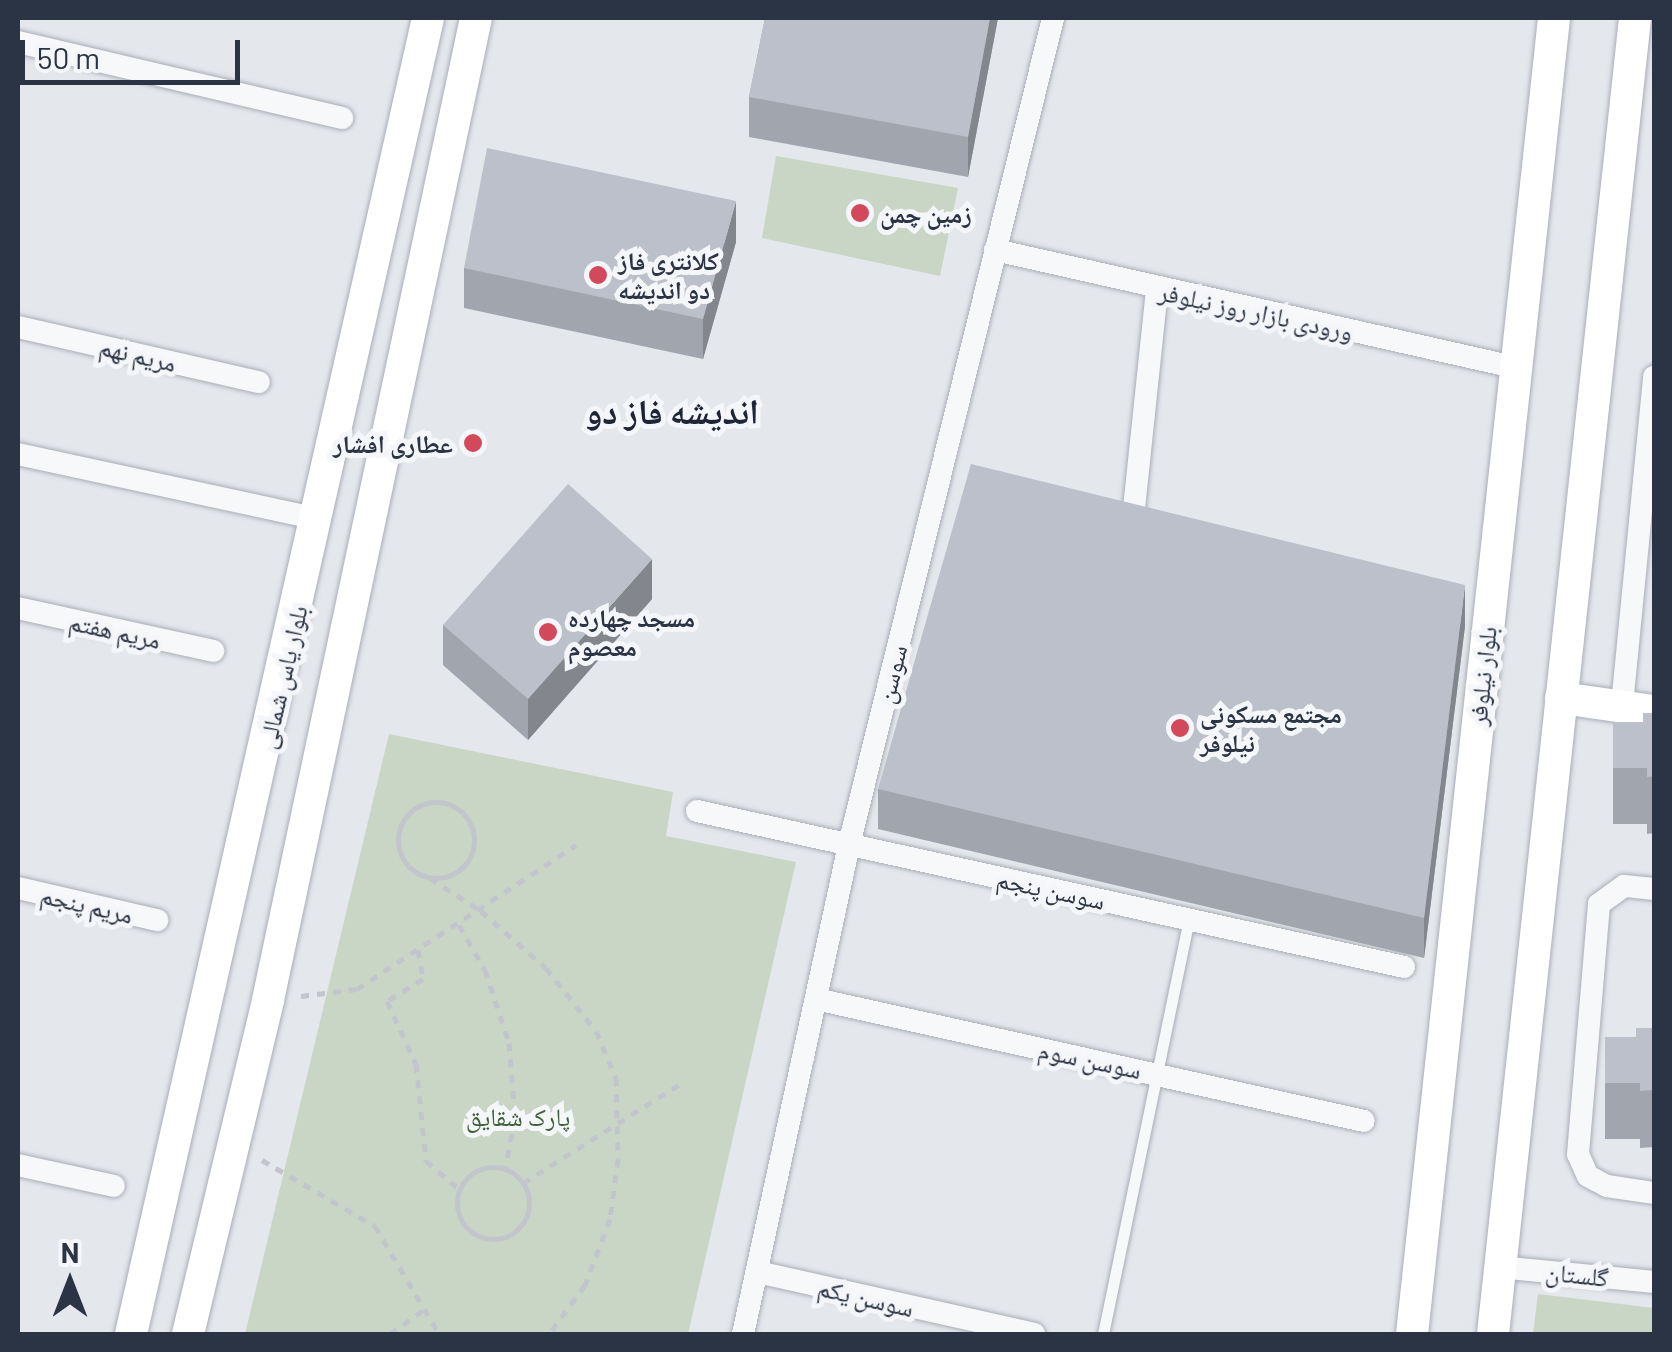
<!DOCTYPE html>
<html>
<head>
<meta charset="utf-8">
<style>
	body { margin:0 }
	#map { position:relative; width:1672px; height:1352px; overflow:hidden; background:#e4e7ec; font-family:Barlow,"Noto Naskh Arabic",sans-serif }
	div>[style] { position:absolute }
	.green>* { inset:0; background:#c9d6c5 }
	.path>* { height:5px; margin-top:-2.5px; transform-origin:0; background:repeating-linear-gradient(90deg,#c2c5cb 0 8px,transparent 0 16px) }
	.path>.ring { margin:-2.5px; padding:0; box-sizing:content-box; background:none; border:5px solid #c2c5cb; border-radius:50% }
	.roads { filter:drop-shadow(0 0 2px #a9aeb7) drop-shadow(0 0 2px #a9aeb7) }
	.lane>* { height:11px; margin:-5.5px; padding:0 5.5px; transform-origin:5.5px; border-radius:5.5px; background:#f7f8fa }
	.street>* { height:22px; margin:-11px; padding:0 11px; transform-origin:11px; border-radius:11px; background:#f7f8fa }
	.secondary>* { height:32px; margin:-16px; padding:0 16px; transform-origin:16px; border-radius:16px; background:#fff }
	.wall>* { inset:0; background:#a1a5ae }
	.shaded-wall>* { inset:0; background:#83868d }
	.building>* { inset:0; background:#bbc0ca }
	.dots>* { width:28px; height:28px; translate:-50% -50%; box-sizing:border-box; border:5px solid #f4f6f9; border-radius:50% }
	span { translate:-50% -50%; white-space:nowrap; text-align:center; line-height:1.15; -webkit-text-stroke:10px #f4f6f9; paint-order:stroke }
	.poi-label { font-size:25px; color:#2b3445; font-weight:700 }
	.left { translate:0 -50%; text-align:left }
	.right { translate:-100% -50%; text-align:right }
	.street-label { font-size:25px; color:#2b3445 }
	.park-label { font-size:25px; color:#3f6138 }
	.district-label { font-size:35px; color:#1d2536; font-weight:700 }
	.frame { position:absolute; inset:0; border:20px solid #2b3445; pointer-events:none }
	.north { position:absolute; left:20px; top:1232px; width:100px; height:100px; -webkit-text-stroke:8px #f4f6f9; paint-order:stroke; rotate:0deg; font-size:28px; font-weight:700; line-height:40px; text-align:center; color:#2b3445 }
	.north::after { content:''; display:block; margin:auto; width:35px; height:45px; background:#2b3445; clip-path:polygon(50% 0,100% 100%,50% 72%,0 100%) }
	.scale { position:absolute; left:20px; top:40px; width:220px; height:45px; box-sizing:border-box; border:5px solid #2b3445; border-top:0; padding-left:12px; font-size:30px; line-height:35px; white-space:nowrap; color:#2b3445; -webkit-text-stroke:8px #f4f6f9; paint-order:stroke }
</style>
</head>
<body>
<div id="map">
	<div class="green">
		<div style="clip-path:polygon(776px 156px,958px 188px,940px 276px,762px 238px)"></div>
		<div style="clip-path:polygon(389px 734px,673px 792px,666px 836px,796px 862px,688px 1334px,245px 1334px)"></div>
		<div style="clip-path:polygon(1538px 1294px,1654px 1308px,1654px 1334px,1533px 1334px)"></div>
	</div>
	<div class="path">
		<div class="ring" style="left:398px;top:802px;width:71px;height:71px"></div>
		<div style="left:430px;top:878px;width:61px;rotate:32.9deg"></div>
		<div style="left:481px;top:911px;width:86px;rotate:41.2deg"></div>
		<div style="left:546px;top:968px;width:80px;rotate:51.6deg"></div>
		<div style="left:596px;top:1031px;width:51px;rotate:66.9deg"></div>
		<div style="left:616px;top:1078px;width:81px;rotate:88.6deg"></div>
		<div style="left:618px;top:1159px;width:61px;rotate:97.6deg"></div>
		<div style="left:610px;top:1219px;width:71px;rotate:110.7deg"></div>
		<div style="left:585px;top:1285px;width:61px;rotate:126.3deg"></div>
		<div style="left:459px;top:925px;width:52px;rotate:60deg"></div>
		<div style="left:485px;top:970px;width:77px;rotate:71.8deg"></div>
		<div style="left:509px;top:1043px;width:75px;rotate:85.4deg"></div>
		<div style="left:515px;top:1118px;width:52px;rotate:101.1deg"></div>
		<div style="left:418px;top:950px;width:29px;rotate:80deg"></div>
		<div style="left:423px;top:979px;width:42px;rotate:148.6deg"></div>
		<div style="left:387px;top:1001px;width:69px;rotate:65.3deg"></div>
		<div style="left:416px;top:1064px;width:98px;rotate:84.1deg"></div>
		<div style="left:426px;top:1161px;width:43px;rotate:40.3deg"></div>
		<div style="left:301px;top:996px;width:56px;rotate:-7.1deg"></div>
		<div style="left:357px;top:989px;width:262px;rotate:-33.3deg"></div>
		<div style="left:262px;top:1160px;width:131px;rotate:30.3deg"></div>
		<div style="left:375px;top:1226px;width:126px;rotate:59.3deg"></div>
		<div class="ring" style="left:457px;top:1167px;width:67px;height:67px"></div>
		<div style="left:523px;top:1183px;width:191px;rotate:-32.2deg"></div>
		<div style="left:390px;top:1334px;width:41px;rotate:-36deg"></div>
	</div>
	<div class="roads">
		<div class="lane">
			<div style="left:1103px;top:1334px;width:423px;rotate:-78.3deg"></div>
		</div>
		<div class="street">
			<div style="left:18px;top:42px;width:333px;rotate:13.2deg"></div>
			<div style="left:995px;top:250px;width:536px;rotate:12.71deg"></div>
			<div style="left:18px;top:327px;width:247px;rotate:12.9deg"></div>
			<div style="left:18px;top:454px;width:308px;rotate:12.2deg"></div>
			<div style="left:1133px;top:518px;width:230px;rotate:-84deg"></div>
			<div style="left:18px;top:608px;width:200px;rotate:12.4deg"></div>
			<div style="left:1622px;top:705px;width:330px;rotate:-84.4deg"></div>
			<div style="left:697px;top:811px;width:724px;rotate:12.44deg"></div>
			<div style="left:18px;top:888px;width:143px;rotate:13deg"></div>
			<div style="left:1654px;top:889px;width:30px;rotate:-174deg"></div>
			<div style="left:1624px;top:886px;width:31px;rotate:144deg"></div>
			<div style="left:1599px;top:904px;width:251px;rotate:94.8deg"></div>
			<div style="left:1578px;top:1154px;width:24px;rotate:66deg"></div>
			<div style="left:1588px;top:1176px;width:21px;rotate:28deg"></div>
			<div style="left:1607px;top:1186px;width:48px;rotate:8.5deg"></div>
			<div style="left:816px;top:999px;width:561px;rotate:12.55deg"></div>
			<div style="left:18px;top:1165px;width:98px;rotate:12.3deg"></div>
			<div style="left:1499px;top:1267px;width:156px;rotate:5.5deg"></div>
			<div style="left:757px;top:1272px;width:284px;rotate:12.6deg"></div>
			<div style="left:743px;top:1334px;width:500px;rotate:-77.77deg"></div>
			<div style="left:849px;top:845px;width:852px;rotate:-76.14deg"></div>
		</div>
		<div class="secondary">
			<div style="left:1561px;top:698px;width:94px;rotate:8deg"></div>
			<div style="left:131px;top:1334px;width:1349px;rotate:-77.28deg"></div>
			<div style="left:188px;top:1334px;width:343px;rotate:-76.5deg"></div>
			<div style="left:268px;top:1000px;width:1004px;rotate:-78.04deg"></div>
			<div style="left:1412px;top:1334px;width:1324px;rotate:-83.84deg"></div>
			<div style="left:1493px;top:1334px;width:1324px;rotate:-83.84deg"></div>
		</div>
	</div>
	<div class="wall">
		<div style="clip-path:polygon(765px 18px,998px 18px,968px 177px,749px 137px,749px 97px)"></div>
		<div style="clip-path:polygon(736px 242px,703px 359px,464px 308px,464px 268px)"></div>
		<div style="clip-path:polygon(652px 599px,528px 740px,443px 665px,443px 625px)"></div>
		<div style="clip-path:polygon(1465px 626px,1424px 958px,878px 829px,878px 789px)"></div>
		<div style="clip-path:polygon(1654px 713px,1654px 833px,1647px 834px,1647px 824px,1613px 824px,1613px 722px,1643px 722px)"></div>
		<div style="clip-path:polygon(1654px 1028px,1654px 1147px,1640px 1148px,1640px 1139px,1605px 1139px,1605px 1037px,1636px 1037px)"></div>
	</div>
	<div class="shaded-wall">
		<div style="clip-path:polygon(990px 18px,998px 18px,968px 177px,968px 137px)"></div>
		<div style="clip-path:polygon(736px 201px,736px 242px,703px 359px,703px 319px)"></div>
		<div style="clip-path:polygon(652px 559px,652px 599px,528px 740px,528px 699px)"></div>
		<div style="clip-path:polygon(1465px 585px,1465px 626px,1424px 958px,1424px 918px)"></div>
	</div>
	<div class="building">
		<div style="clip-path:polygon(765px 18px,990px 18px,968px 137px,749px 97px)"></div>
		<div style="clip-path:polygon(487px 148px,736px 201px,703px 319px,464px 268px)"></div>
		<div style="clip-path:polygon(971px 464px,1465px 585px,1424px 918px,878px 789px)"></div>
		<div style="clip-path:polygon(568px 484px,652px 559px,528px 699px,443px 625px)"></div>
		<div style="clip-path:polygon(1643px 713px,1654px 713px,1654px 776px,1647px 777px,1647px 768px,1613px 768px,1613px 722px,1643px 722px)"></div>
		<div style="clip-path:polygon(1636px 1028px,1654px 1028px,1654px 1090px,1640px 1091px,1640px 1083px,1605px 1083px,1605px 1037px,1636px 1037px)"></div>
	</div>
	<div class="dots">
		<div style="left:860px;top:213px;background:#d1495b"></div>
		<div style="left:598px;top:275px;background:#d1495b"></div>
		<div style="left:473px;top:443px;background:#d1495b"></div>
		<div style="left:548px;top:632px;background:#d1495b"></div>
		<div style="left:1180px;top:728px;background:#d1495b"></div>
	</div>
	<div class="poi-label">
		<span class="left" style="left:880px;top:213px">زمین چمن</span>
		<span class="left" style="left:618px;top:275px">کلانتری فاز<br>دو اندیشه</span>
		<span class="right" style="left:453px;top:443px">عطاری افشار</span>
		<span class="left" style="left:568px;top:632px">مسجد چهارده<br>معصوم</span>
		<span class="left" style="left:1200px;top:728px">مجتمع مسکونی<br>نیلوفر</span>
	</div>
	<div class="street-label">
		<span style="left:1256px;top:311px;rotate:12deg">ورودی بازار روز نیلوفر</span>
		<span style="left:138px;top:354px;rotate:13deg">مریم نهم</span>
		<span style="left:115px;top:630px;rotate:12deg">مریم هفتم</span>
		<span style="left:891px;top:674px;rotate:-76deg">سوسن</span>
		<span style="left:1482px;top:676px;rotate:-84deg">بلوار نیلوفر</span>
		<span style="left:282px;top:677px;rotate:-77deg">بلوار یاس شمالی</span>
		<span style="left:1051px;top:889px;rotate:12deg">سوسن پنجم</span>
		<span style="left:87px;top:904px;rotate:13deg">مریم پنجم</span>
		<span style="left:1090px;top:1059px;rotate:12deg">سوسن سوم</span>
		<span style="left:1577px;top:1274px;rotate:6deg">گلستان</span>
		<span style="left:866px;top:1297px;rotate:13deg">سوسن یکم</span>
	</div>
	<div class="park-label">
		<span style="left:518px;top:1116px">پارک شقایق</span>
	</div>
	<div class="district-label">
		<span style="left:672px;top:410px">اندیشه فاز دو</span>
	</div>
	<div class="frame"></div>
	<div class="north">N</div>
	<div class="scale">50 m</div>
</div>
</body>
</html>
